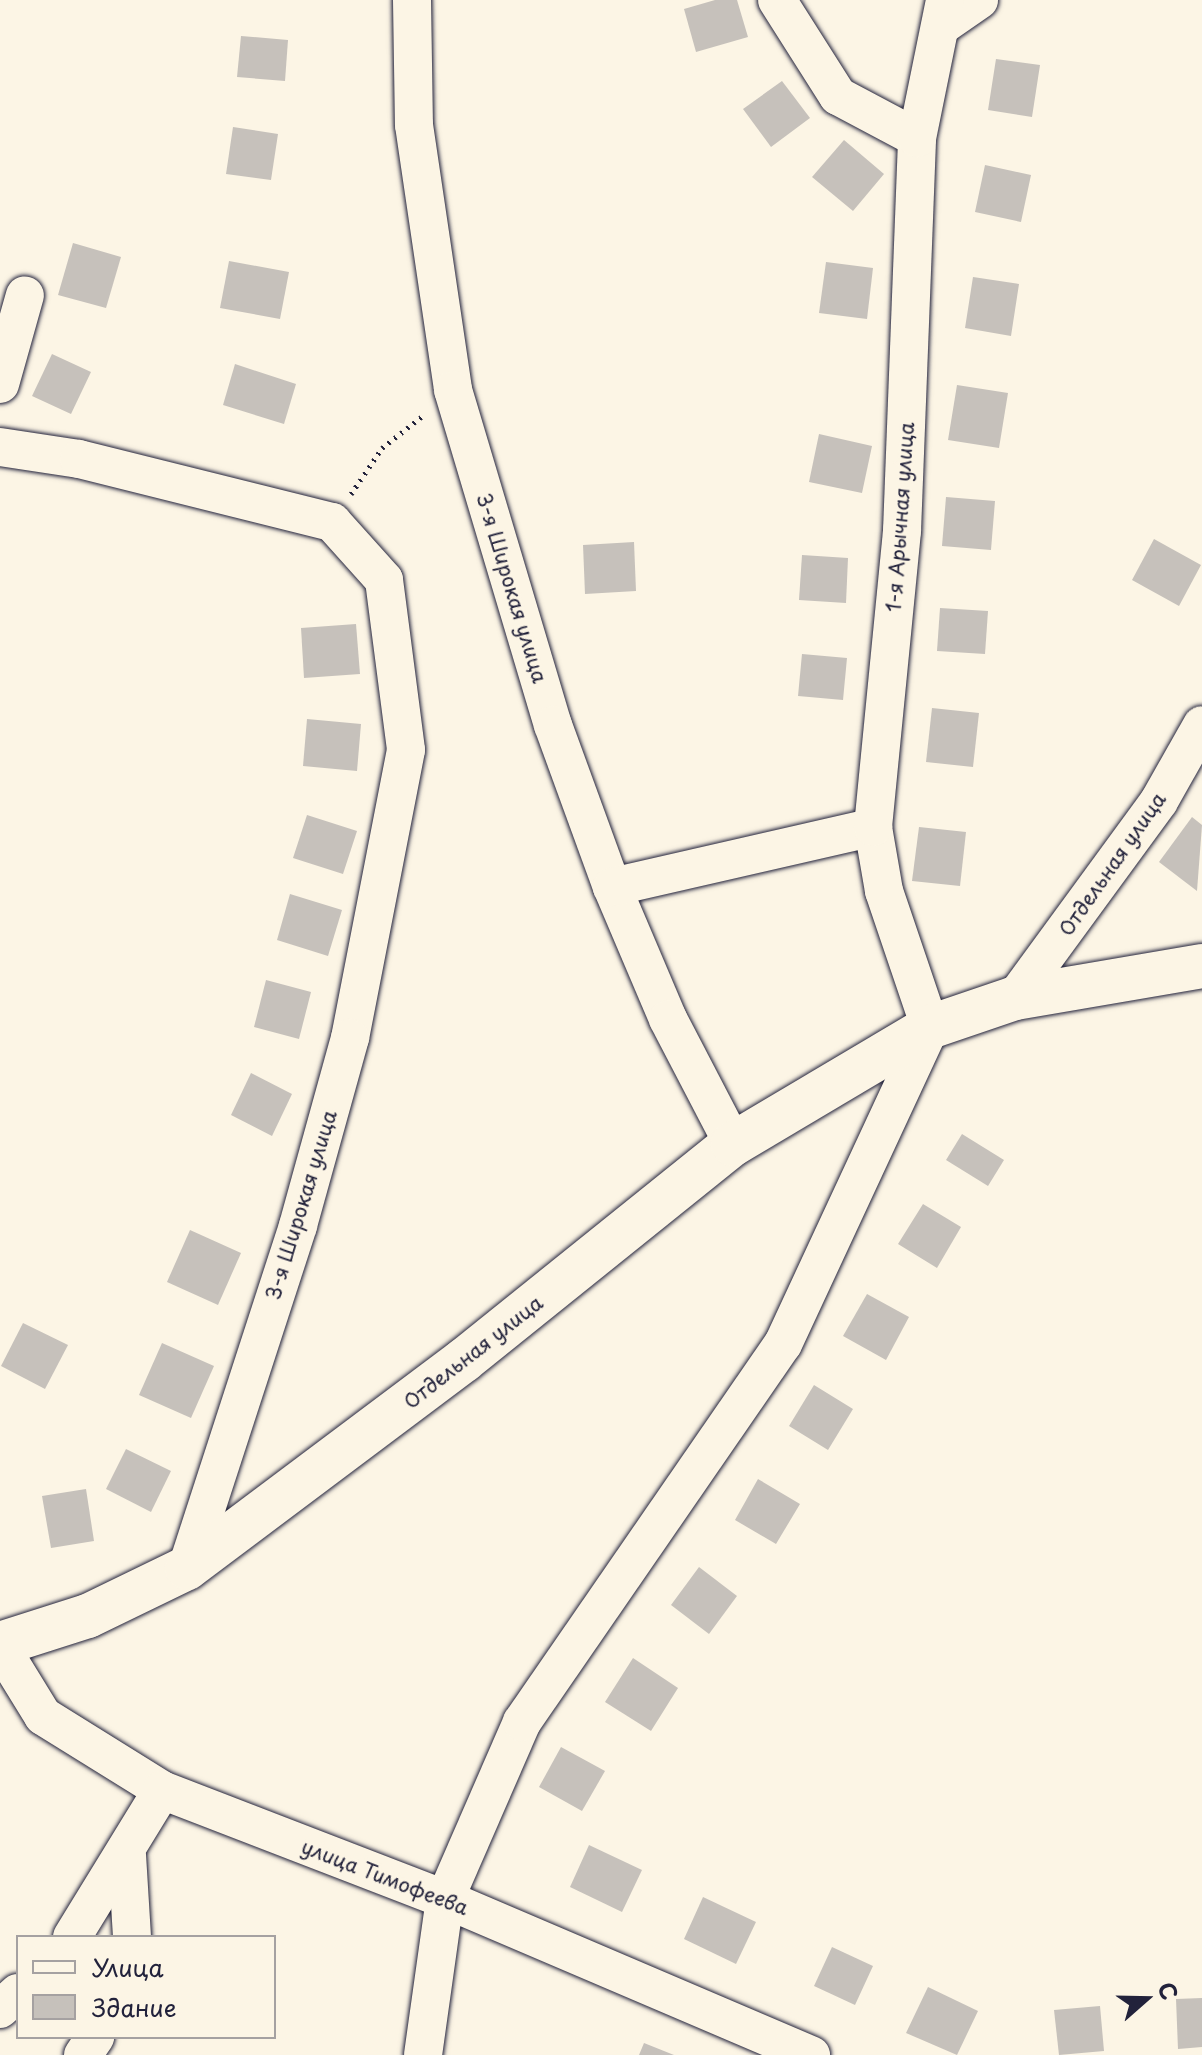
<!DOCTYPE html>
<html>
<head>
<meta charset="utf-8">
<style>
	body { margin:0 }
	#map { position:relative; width:1202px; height:2055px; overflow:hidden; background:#fcf5e5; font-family:"Playpen Sans",sans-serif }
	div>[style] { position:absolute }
	.building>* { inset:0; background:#c6c1bb }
	.path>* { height:5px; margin-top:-2.5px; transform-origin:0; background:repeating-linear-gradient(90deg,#22223b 0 2px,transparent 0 8px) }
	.roads { filter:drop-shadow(0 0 2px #22223b) drop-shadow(0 0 2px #22223b) }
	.minor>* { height:38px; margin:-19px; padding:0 19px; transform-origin:19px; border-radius:19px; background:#fcf5e5 }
	.major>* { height:44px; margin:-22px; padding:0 22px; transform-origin:22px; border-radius:22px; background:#fcf5e5 }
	span { translate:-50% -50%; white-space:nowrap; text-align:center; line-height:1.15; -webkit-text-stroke:6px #fcf5e5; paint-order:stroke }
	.street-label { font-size:20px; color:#22223b }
	.legend { position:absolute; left:16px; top:1935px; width:260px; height:104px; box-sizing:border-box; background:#fcf5e5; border:2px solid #a5a1a1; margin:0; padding:10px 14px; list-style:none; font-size:24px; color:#22223b }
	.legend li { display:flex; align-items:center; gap:16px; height:40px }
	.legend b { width:40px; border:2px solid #a5a1a1 }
	.north { position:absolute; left:1106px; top:1959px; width:80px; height:80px; -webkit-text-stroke:6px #fcf5e5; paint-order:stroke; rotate:70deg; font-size:22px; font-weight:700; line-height:32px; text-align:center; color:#22223b }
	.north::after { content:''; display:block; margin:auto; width:28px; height:36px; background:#22223b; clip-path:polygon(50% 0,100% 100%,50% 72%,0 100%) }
</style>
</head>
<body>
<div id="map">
	<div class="building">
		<div style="clip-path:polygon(715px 0,737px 0,748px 37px,696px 52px,684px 9px)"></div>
		<div style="clip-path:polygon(241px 36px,288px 40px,285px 81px,237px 77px)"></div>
		<div style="clip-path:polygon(996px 59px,1040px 65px,1032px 117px,988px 110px)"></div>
		<div style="clip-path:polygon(782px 81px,810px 118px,771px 147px,743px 109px)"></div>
		<div style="clip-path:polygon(233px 127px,278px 134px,271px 180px,226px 174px)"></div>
		<div style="clip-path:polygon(844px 140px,884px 174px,853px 211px,812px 177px)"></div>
		<div style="clip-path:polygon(985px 165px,1031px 175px,1021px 222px,975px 212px)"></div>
		<div style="clip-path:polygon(73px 243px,121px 257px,106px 308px,58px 295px)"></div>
		<div style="clip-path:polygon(229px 261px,289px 272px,280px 319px,220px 308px)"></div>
		<div style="clip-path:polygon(826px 262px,873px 268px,867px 319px,819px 313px)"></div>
		<div style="clip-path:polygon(973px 277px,1019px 284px,1011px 336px,965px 328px)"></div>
		<div style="clip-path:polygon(52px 354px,91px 372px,71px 414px,32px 396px)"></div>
		<div style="clip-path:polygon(235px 364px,296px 384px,284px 424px,223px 405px)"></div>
		<div style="clip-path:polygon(957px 385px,1008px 393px,999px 448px,948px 440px)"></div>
		<div style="clip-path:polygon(819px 434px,872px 446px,862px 493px,809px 482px)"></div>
		<div style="clip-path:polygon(946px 497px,995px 501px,991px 550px,942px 546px)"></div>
		<div style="clip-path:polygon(1154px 539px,1201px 565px,1179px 606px,1132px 580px)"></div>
		<div style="clip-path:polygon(634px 542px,636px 591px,585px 594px,583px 545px)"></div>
		<div style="clip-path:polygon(802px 555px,848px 558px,846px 603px,799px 600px)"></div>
		<div style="clip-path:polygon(940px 608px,988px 611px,985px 654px,937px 651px)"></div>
		<div style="clip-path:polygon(356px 624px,360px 674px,304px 678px,301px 628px)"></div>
		<div style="clip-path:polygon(802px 654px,847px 658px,843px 700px,798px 696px)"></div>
		<div style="clip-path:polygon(932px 708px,979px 713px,973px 767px,926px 762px)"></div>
		<div style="clip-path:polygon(307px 719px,361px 724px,357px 771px,303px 766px)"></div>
		<div style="clip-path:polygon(307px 815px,357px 831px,343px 874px,293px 858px)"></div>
		<div style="clip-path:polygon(1192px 817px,1202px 825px,1197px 891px,1159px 862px)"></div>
		<div style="clip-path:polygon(919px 827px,966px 832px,960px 886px,912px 881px)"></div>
		<div style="clip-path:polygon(290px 894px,342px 910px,328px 956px,277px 940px)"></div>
		<div style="clip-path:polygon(266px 980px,311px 992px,299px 1039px,254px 1027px)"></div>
		<div style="clip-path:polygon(251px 1073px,292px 1094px,272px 1136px,231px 1115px)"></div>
		<div style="clip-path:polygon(962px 1134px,1004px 1160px,988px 1186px,946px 1160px)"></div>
		<div style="clip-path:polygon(923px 1204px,961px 1227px,937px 1268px,898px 1244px)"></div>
		<div style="clip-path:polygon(190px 1230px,241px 1253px,218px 1305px,167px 1282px)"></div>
		<div style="clip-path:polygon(867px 1294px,909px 1317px,886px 1360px,843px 1336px)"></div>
		<div style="clip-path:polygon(23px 1323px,68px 1345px,45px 1389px,1px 1366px)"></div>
		<div style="clip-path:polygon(162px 1343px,214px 1366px,191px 1418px,139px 1395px)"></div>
		<div style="clip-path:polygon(814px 1385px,853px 1409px,828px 1450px,789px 1426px)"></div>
		<div style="clip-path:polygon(126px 1449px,171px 1471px,151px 1512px,106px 1489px)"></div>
		<div style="clip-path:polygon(758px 1479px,800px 1504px,776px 1544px,735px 1520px)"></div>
		<div style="clip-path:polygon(86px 1489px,94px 1541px,51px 1548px,42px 1496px)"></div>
		<div style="clip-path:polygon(699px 1567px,737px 1596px,709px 1634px,671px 1605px)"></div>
		<div style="clip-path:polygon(633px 1658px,678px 1688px,651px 1731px,605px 1702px)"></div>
		<div style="clip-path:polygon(561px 1747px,605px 1771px,582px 1811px,539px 1787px)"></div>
		<div style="clip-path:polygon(589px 1845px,642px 1870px,622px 1912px,570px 1887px)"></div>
		<div style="clip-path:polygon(703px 1897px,756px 1922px,736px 1964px,684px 1939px)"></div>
		<div style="clip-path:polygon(832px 1947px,873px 1966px,855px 2005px,814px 1986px)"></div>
		<div style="clip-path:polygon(928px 1987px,978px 2011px,957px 2055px,906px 2033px)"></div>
		<div style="clip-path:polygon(1202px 1998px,1202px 2047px,1178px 2049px,1176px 1999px)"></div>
		<div style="clip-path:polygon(1100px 2006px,1104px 2051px,1059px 2055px,1054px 2010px)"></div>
		<div style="clip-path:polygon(644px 2043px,674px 2055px,639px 2055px)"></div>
	</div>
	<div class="path">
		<div style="left:351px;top:494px;width:55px;rotate:-56deg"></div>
		<div style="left:382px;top:448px;width:55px;rotate:-38.3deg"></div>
	</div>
	<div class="roads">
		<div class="minor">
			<div style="left:412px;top:0;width:125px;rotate:89.1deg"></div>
			<div style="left:414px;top:125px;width:268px;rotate:81.6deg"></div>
			<div style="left:453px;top:390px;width:350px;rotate:73.4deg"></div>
			<div style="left:553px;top:725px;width:172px;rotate:70deg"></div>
			<div style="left:612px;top:887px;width:143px;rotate:67deg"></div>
			<div style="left:668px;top:1019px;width:141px;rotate:62.5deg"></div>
			<div style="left:777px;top:0;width:114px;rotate:57.6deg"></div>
			<div style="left:838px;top:96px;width:89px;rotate:28deg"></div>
			<div style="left:943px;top:25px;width:44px;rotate:-34.8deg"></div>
			<div style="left:0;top:384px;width:92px;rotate:-74.3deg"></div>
			<div style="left:0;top:447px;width:80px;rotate:8.6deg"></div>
			<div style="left:79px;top:459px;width:261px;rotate:14deg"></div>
			<div style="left:332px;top:522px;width:78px;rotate:48.1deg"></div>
			<div style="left:384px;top:580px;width:171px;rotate:82.6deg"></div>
			<div style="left:406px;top:750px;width:293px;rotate:101deg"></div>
			<div style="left:350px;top:1038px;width:195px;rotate:105.5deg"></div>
			<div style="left:298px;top:1226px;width:360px;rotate:108deg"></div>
			<div style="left:612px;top:887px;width:268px;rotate:-12.9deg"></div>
			<div style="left:1015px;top:998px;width:244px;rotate:-53.8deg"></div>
			<div style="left:1159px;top:801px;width:87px;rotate:-60.5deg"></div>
			<div style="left:0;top:1646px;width:82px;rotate:58.4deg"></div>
			<div style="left:43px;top:1716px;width:140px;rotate:31.9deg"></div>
			<div style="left:162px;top:1790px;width:303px;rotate:21.1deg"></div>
			<div style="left:445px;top:1899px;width:398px;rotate:23.1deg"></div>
			<div style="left:127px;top:1855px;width:82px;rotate:86.5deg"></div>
			<div style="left:72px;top:1937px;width:172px;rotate:-58.5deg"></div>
			<div style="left:0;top:2009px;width:24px;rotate:-42deg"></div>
			<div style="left:83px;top:2055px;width:22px;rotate:-56deg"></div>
			<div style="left:423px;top:2055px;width:158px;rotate:-82deg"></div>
			<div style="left:445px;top:1899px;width:193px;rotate:-66.5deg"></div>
			<div style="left:522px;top:1722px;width:459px;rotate:-55.4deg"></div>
			<div style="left:783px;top:1344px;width:349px;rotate:-65.1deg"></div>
			<div style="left:930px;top:1027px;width:144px;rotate:-108.7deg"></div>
			<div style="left:884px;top:891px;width:65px;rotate:-99.8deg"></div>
			<div style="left:873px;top:827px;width:297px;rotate:-84.4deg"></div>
			<div style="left:902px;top:531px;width:393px;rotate:-87.8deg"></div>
			<div style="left:917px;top:138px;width:141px;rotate:-78.5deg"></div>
		</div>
		<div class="major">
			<div style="left:0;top:1644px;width:92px;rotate:-17.7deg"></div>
			<div style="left:88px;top:1616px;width:110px;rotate:-25.9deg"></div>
			<div style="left:187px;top:1568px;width:346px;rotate:-36.9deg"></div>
			<div style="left:464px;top:1360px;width:345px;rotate:-38.8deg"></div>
			<div style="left:733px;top:1144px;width:229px;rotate:-30.7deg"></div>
			<div style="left:930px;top:1027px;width:90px;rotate:-18.8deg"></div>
			<div style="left:1015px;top:998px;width:190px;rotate:-9.7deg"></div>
		</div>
	</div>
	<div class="street-label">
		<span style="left:900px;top:517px;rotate:-86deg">1-я Арычная улица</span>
		<span style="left:512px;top:588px;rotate:73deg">3-я Широкая улица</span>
		<span style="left:1112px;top:864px;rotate:-55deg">Отдельная улица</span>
		<span style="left:301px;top:1205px;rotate:-73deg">3-я Широкая улица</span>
		<span style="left:473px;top:1352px;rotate:-38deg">Отдельная улица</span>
		<span style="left:385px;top:1877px;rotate:21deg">улица Тимофеева</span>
	</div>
	<ul class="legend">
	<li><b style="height:10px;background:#fcf5e5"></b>Улица</li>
	<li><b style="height:22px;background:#c6c1bb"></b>Здание</li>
	</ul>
	<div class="north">С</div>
</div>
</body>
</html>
